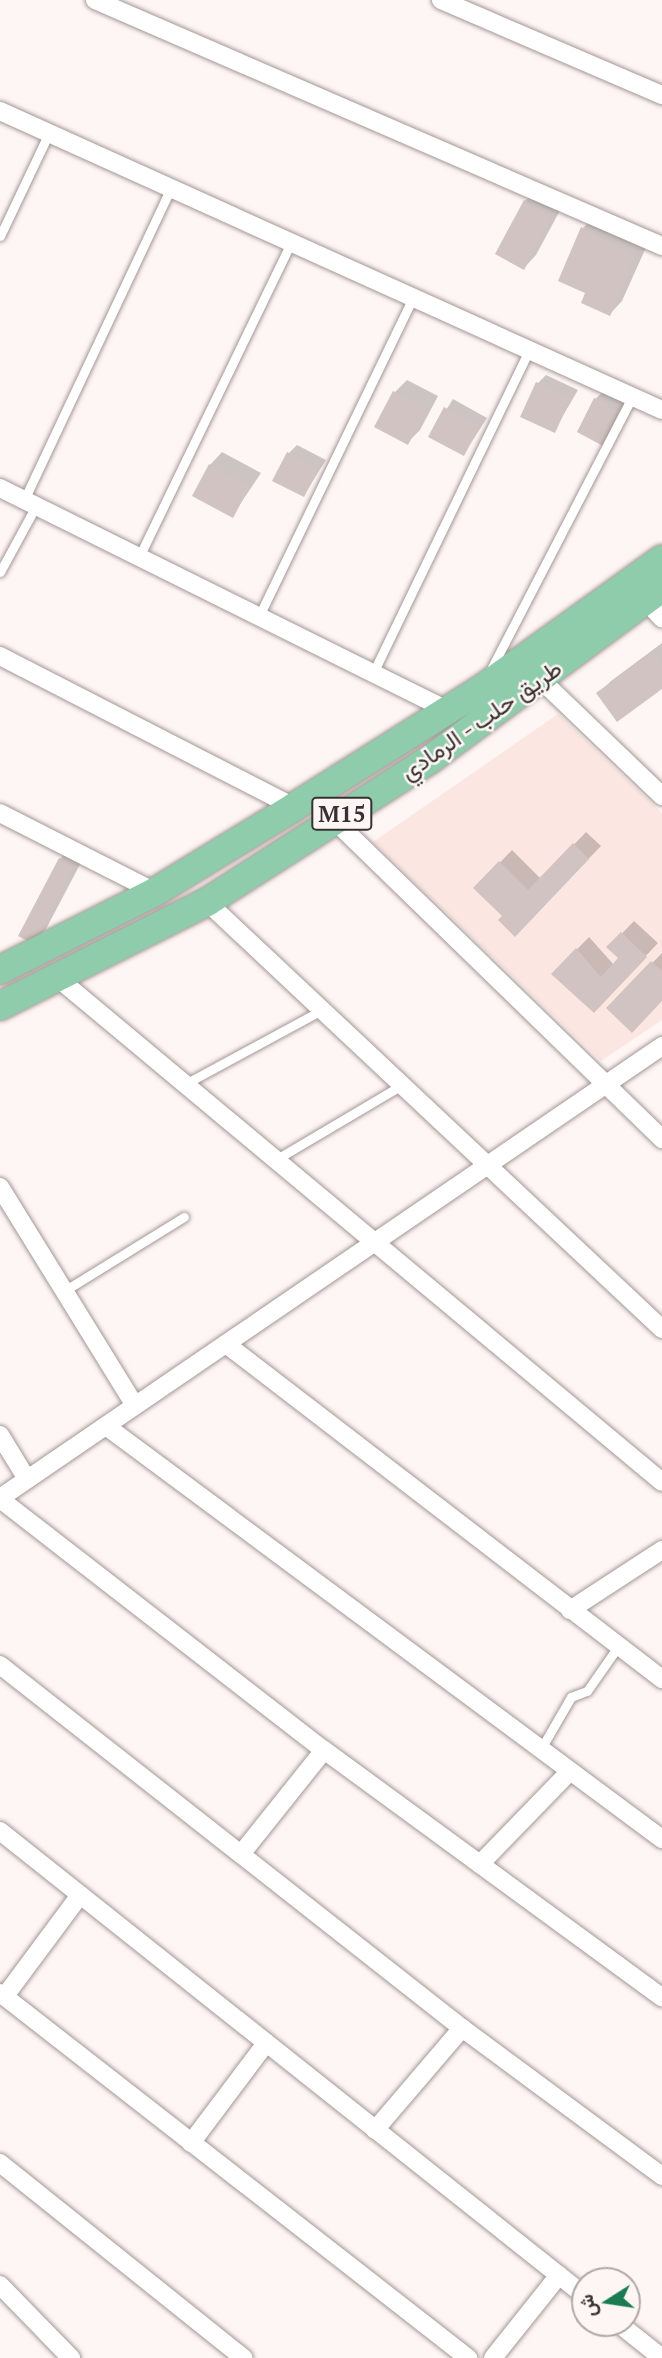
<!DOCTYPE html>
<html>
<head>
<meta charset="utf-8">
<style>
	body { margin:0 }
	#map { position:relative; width:662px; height:2358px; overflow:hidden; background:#fef6f4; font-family:"PT Serif",Vazirmatn,serif }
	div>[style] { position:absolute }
	.built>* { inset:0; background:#fce6e2 }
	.shadow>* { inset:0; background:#0003 }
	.building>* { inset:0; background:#d0c3c1 }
	.roads { filter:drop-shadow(0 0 2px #a39795) drop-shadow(0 0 2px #a39795) }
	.service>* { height:9px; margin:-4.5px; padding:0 4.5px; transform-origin:4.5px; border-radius:4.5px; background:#fff }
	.minor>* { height:18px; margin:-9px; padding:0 9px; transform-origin:9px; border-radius:9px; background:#fff }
	.trunk>* { height:28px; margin:-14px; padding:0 14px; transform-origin:14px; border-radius:14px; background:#8eccac }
	span { translate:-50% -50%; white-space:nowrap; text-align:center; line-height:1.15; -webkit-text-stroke:5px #fef6f4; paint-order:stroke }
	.shield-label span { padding:2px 5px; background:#fef6f4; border:2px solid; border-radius:5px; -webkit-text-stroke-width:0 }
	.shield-label { font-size:23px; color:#373231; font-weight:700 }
	.street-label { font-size:24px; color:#373231 }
	.north { position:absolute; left:571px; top:2267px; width:70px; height:70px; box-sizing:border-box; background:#fef6f4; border:2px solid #aea8a6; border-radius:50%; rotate:258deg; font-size:19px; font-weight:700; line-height:28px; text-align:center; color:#373231 }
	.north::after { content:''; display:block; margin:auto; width:24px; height:32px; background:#1b7c53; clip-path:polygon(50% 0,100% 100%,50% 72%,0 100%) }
</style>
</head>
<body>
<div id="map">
	<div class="built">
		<div style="clip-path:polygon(558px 714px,662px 813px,662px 1020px,601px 1061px,373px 842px)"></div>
	</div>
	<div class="shadow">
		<div style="clip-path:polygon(537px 189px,564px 203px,536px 255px,524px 268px,525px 201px)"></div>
		<div style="clip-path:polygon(595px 216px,648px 243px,622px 301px,610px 314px,587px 293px,583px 228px)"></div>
		<div style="clip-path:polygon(546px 375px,578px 390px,554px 431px,538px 383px)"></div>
		<div style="clip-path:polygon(407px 380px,438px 396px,420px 430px,408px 442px,395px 392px)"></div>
		<div style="clip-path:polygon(604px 391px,627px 403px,611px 436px,595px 399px)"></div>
		<div style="clip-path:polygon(453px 399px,487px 418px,464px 454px,430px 436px)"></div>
		<div style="clip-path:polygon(297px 445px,326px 460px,304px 495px,289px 453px)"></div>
		<div style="clip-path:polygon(222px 452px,261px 473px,232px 516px,210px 465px)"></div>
		<div style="clip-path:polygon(662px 643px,662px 687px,599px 693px,611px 681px)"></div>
		<div style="clip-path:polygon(586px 832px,601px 846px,515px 935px,505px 916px,476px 888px,512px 850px,541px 879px)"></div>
		<div style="clip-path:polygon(72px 846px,86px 853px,46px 929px,33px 942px,60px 859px)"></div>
		<div style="clip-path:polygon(634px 921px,658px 943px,606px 998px,553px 974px,589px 937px,614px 965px,621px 958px,609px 947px)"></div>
		<div style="clip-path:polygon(662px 953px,662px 1000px,609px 1008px)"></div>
	</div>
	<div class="building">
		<div style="clip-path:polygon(524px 200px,553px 216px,524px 270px,495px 254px)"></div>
		<div style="clip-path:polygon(581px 227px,636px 256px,610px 316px,581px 303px,585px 293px,558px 281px)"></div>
		<div style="clip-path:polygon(536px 382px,571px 398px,555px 433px,520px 417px)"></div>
		<div style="clip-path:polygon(393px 391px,427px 409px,408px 445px,374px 427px)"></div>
		<div style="clip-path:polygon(594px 398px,621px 411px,603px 446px,577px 432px)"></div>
		<div style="clip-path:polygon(444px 407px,480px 426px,464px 456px,428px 437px)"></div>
		<div style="clip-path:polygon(287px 452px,319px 469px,304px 497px,272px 481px)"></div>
		<div style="clip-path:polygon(209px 464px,250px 486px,233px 518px,192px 496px)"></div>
		<div style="clip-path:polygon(654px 651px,662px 662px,662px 689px,617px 722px,596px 693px)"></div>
		<div style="clip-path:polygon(573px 843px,589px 859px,515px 937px,498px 920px,502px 916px,473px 888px,499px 861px,528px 890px)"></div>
		<div style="clip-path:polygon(59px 858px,74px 866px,34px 944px,18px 936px)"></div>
		<div style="clip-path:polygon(621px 932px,647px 957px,594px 1013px,551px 974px,576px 948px,601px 977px,618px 958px,606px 947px)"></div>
		<div style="clip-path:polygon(651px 961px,662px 971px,662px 1001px,632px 1033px,606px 1008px)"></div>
	</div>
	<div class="roads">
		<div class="service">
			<div style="left:0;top:236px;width:114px;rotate:-64.6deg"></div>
			<div style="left:24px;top:500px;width:345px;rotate:-64.8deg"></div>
			<div style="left:139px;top:557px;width:350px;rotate:-64.2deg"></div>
			<div style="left:0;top:572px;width:75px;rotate:-61.4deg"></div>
			<div style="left:259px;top:616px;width:353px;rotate:-64.2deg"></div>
			<div style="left:373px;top:673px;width:359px;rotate:-64.2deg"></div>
			<div style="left:489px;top:673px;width:311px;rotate:-62.6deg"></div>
			<div style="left:185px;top:1084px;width:156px;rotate:-28.4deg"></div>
			<div style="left:275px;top:1160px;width:147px;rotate:-30.6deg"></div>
			<div style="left:64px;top:1291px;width:141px;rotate:-31.7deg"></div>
			<div style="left:542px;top:1747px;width:58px;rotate:-59.9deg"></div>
			<div style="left:571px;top:1697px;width:17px;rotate:-21deg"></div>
			<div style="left:587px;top:1691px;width:52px;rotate:-55.1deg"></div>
		</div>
		<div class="minor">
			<div style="left:95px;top:0;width:618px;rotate:23.45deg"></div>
			<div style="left:441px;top:0;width:241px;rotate:23.3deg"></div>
			<div style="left:0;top:111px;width:726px;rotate:24.31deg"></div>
			<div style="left:0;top:488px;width:497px;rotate:26.4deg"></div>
			<div style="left:645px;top:600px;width:25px;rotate:47deg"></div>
			<div style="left:0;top:656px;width:331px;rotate:27.2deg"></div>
			<div style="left:540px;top:679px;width:169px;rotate:43.8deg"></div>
			<div style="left:0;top:813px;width:174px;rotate:27deg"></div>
			<div style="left:334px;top:820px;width:458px;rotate:44.2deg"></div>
			<div style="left:207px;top:902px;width:624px;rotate:43.18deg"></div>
			<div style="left:59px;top:979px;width:785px;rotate:39.83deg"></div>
			<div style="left:0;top:1187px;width:257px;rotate:58.3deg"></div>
			<div style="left:226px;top:1344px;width:550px;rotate:37.54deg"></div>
			<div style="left:106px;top:1426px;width:693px;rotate:36.61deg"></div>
			<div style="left:0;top:1435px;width:52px;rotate:58.5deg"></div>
			<div style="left:0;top:1498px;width:802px;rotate:-34.32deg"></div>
			<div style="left:0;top:1499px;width:410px;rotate:37.8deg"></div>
			<div style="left:324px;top:1750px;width:419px;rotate:36.2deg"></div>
			<div style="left:570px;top:1610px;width:110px;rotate:-33.1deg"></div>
			<div style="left:0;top:1665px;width:588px;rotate:38.16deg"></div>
			<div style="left:462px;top:2028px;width:249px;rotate:36.5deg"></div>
			<div style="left:0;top:1831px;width:747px;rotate:38.48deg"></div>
			<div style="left:241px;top:1854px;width:133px;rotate:-51.4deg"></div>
			<div style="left:480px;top:1864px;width:129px;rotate:-45.9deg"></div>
			<div style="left:0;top:1993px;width:594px;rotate:37.95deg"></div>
			<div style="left:5px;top:1996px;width:126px;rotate:-53.4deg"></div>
			<div style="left:375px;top:2130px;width:134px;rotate:-49.5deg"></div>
			<div style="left:191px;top:2143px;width:125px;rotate:-53.1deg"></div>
			<div style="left:0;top:2163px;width:312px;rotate:38.7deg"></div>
			<div style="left:0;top:2285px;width:102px;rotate:45.8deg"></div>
			<div style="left:618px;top:2323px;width:56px;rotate:38.5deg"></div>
			<div style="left:493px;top:2358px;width:106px;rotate:-51.5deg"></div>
		</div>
		<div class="trunk">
			<div style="left:0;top:970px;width:174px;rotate:-26.7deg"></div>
			<div style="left:155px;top:892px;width:163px;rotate:-31.4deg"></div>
			<div style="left:294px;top:807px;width:220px;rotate:-32.2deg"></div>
			<div style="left:480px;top:690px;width:224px;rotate:-35.7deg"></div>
			<div style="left:0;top:1006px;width:232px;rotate:-26.7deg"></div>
			<div style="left:207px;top:902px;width:267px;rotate:-32.6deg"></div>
			<div style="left:432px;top:758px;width:286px;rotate:-36.5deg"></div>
		</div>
	</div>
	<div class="shield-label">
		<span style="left:342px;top:814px">M15</span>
	</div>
	<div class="street-label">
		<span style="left:481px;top:720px;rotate:-35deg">طريق حلب - الرمادي</span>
	</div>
	<div class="north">ش</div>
</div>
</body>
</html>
